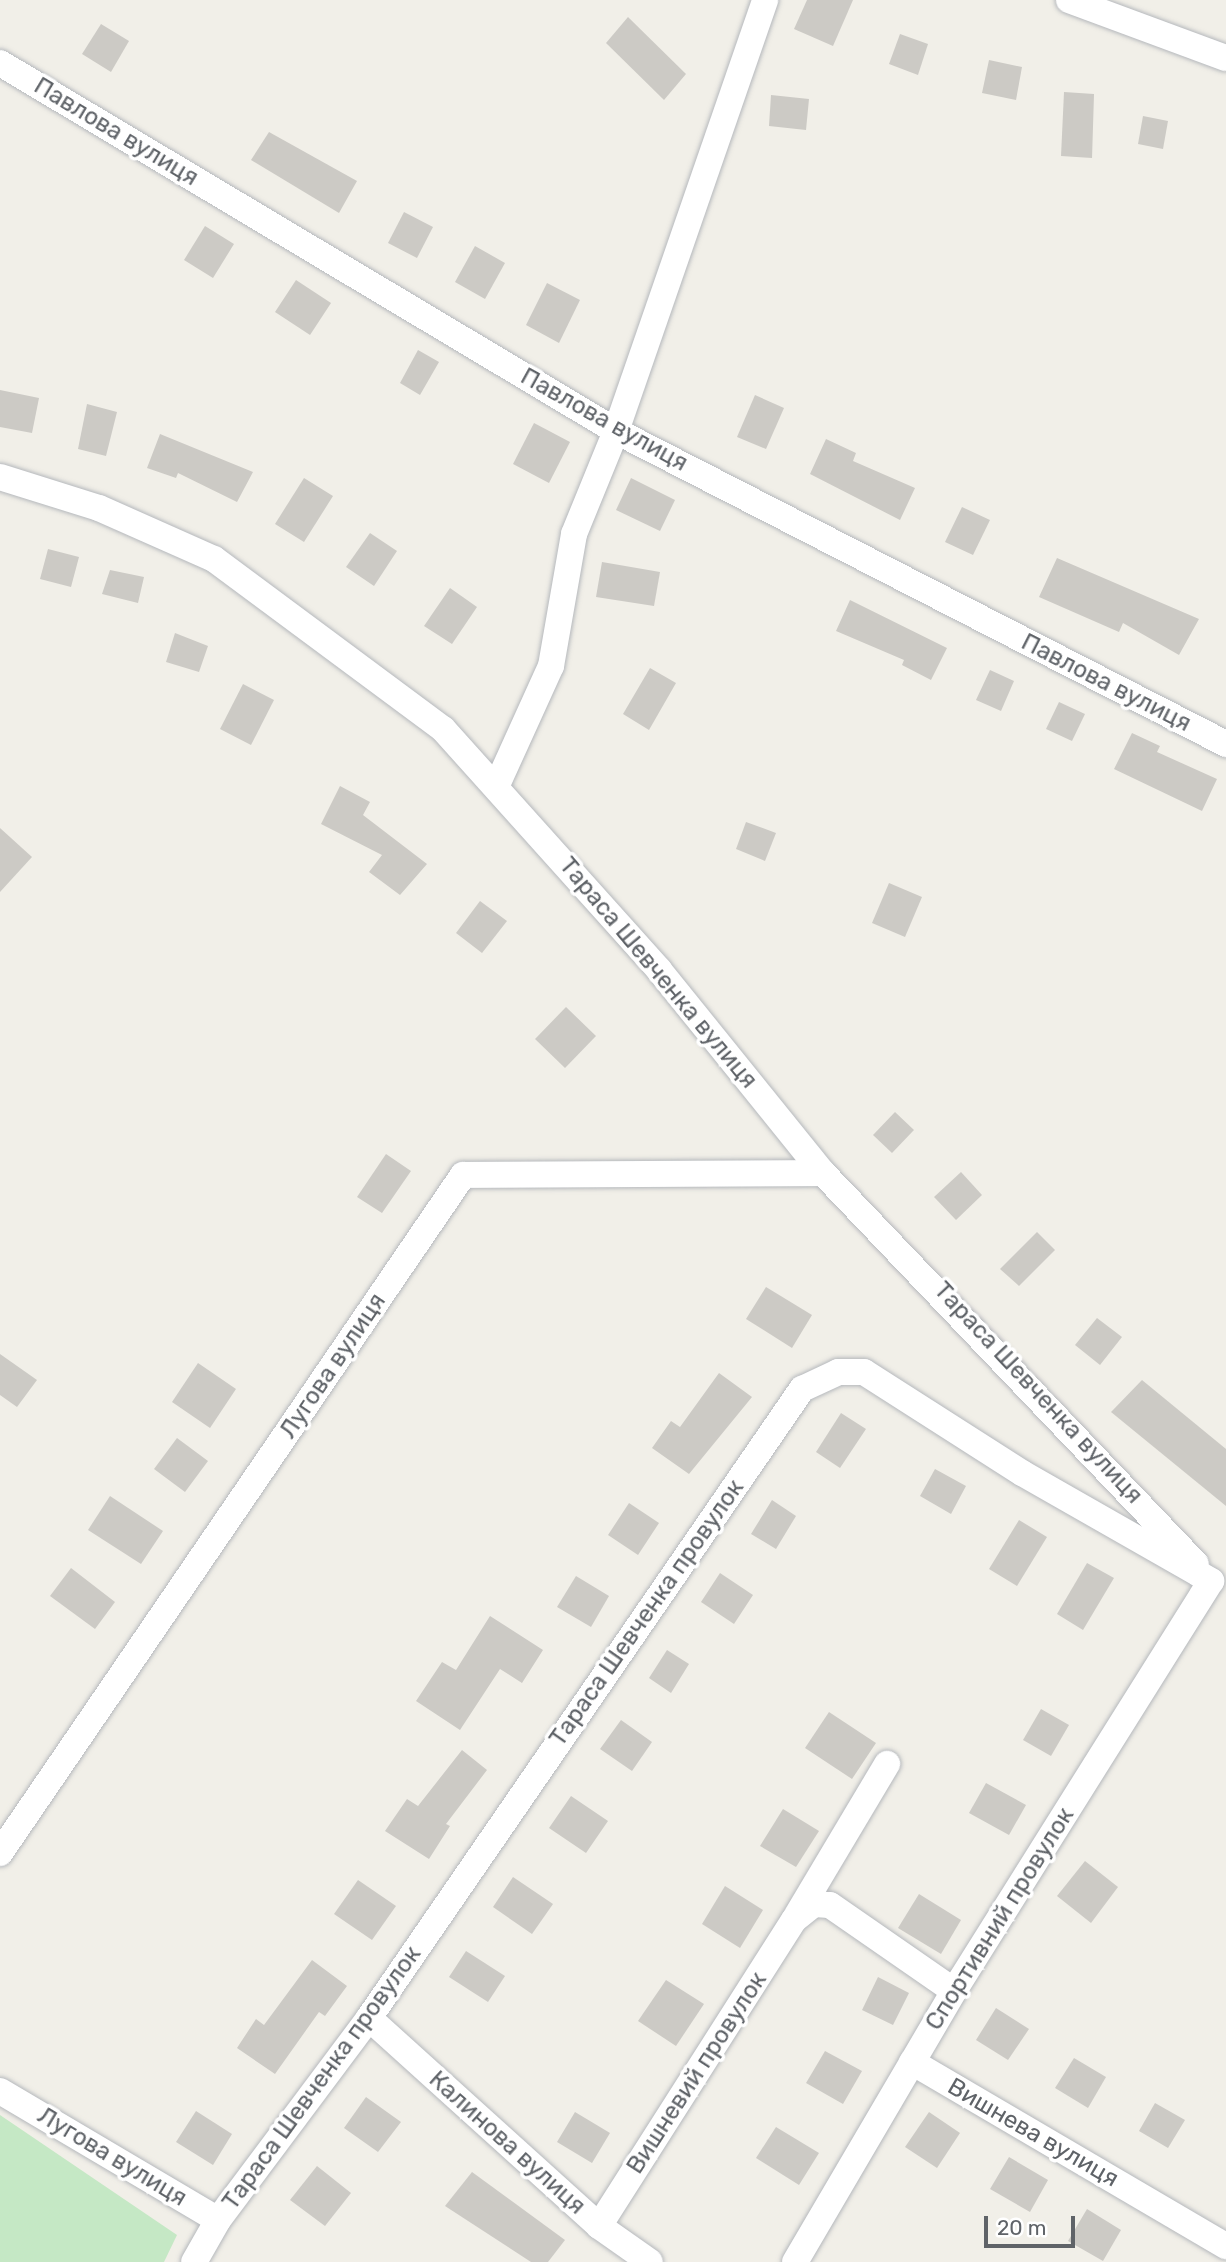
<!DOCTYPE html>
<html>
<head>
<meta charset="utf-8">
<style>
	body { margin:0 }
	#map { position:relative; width:1226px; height:2262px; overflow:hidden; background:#f1efe8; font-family:Rubik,sans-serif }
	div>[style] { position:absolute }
	.green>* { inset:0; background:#c5e8c5 }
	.building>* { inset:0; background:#cccac5 }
	.roads { filter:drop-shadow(0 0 2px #b5b8bc) drop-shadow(0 0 2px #b5b8bc) }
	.minor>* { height:26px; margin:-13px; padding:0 13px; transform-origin:13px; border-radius:13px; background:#fff }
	span { translate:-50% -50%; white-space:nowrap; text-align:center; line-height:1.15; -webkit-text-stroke:7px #fff; paint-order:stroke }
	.street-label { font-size:24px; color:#5f6368 }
	.scale { position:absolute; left:984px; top:2216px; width:91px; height:32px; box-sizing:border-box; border:4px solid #5f6368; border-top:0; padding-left:9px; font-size:21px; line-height:24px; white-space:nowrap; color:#5f6368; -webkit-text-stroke:5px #fff; paint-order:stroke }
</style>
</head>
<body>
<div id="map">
	<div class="green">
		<div style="clip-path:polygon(0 2115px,177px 2235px,164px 2262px,0 2262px)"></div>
	</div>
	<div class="building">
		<div style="clip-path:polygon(807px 0,853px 0,833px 46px,794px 29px)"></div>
		<div style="clip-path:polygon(628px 17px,686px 74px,664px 100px,606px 43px)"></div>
		<div style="clip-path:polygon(101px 24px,129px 41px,111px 72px,82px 54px)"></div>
		<div style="clip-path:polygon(900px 34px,928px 44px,918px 75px,889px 64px)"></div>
		<div style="clip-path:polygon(989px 60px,1022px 67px,1016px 100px,982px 93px)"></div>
		<div style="clip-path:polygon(1064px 92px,1094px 94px,1092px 158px,1061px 156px)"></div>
		<div style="clip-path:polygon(771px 95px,809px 99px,806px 130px,769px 126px)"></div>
		<div style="clip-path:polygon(1143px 116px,1168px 121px,1163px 149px,1138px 144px)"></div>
		<div style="clip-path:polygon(269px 132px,357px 181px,339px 213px,251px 160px)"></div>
		<div style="clip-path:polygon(404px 212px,433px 227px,417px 258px,388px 243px)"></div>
		<div style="clip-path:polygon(205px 226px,234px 244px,213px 278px,184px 260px)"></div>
		<div style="clip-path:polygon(475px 246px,505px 263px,485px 299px,455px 282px)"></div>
		<div style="clip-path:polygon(296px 280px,331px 303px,310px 335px,275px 312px)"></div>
		<div style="clip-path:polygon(547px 283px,580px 300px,559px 343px,526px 325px)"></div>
		<div style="clip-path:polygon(418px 350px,439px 362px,420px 395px,400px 383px)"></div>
		<div style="clip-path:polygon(0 390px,39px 398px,32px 433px,0 427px)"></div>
		<div style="clip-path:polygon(755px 395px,784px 408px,766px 449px,737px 437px)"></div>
		<div style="clip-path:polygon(87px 404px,117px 412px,106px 456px,78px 449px)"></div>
		<div style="clip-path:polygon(534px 423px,570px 442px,549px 483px,513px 464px)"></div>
		<div style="clip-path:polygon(160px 434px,253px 472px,237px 502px,178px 473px,176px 478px,147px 468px)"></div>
		<div style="clip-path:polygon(826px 439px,856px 453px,853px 461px,915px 488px,900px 520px,810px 474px)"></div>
		<div style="clip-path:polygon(304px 478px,333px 496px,304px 542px,275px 524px)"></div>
		<div style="clip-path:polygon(631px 478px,675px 500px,660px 531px,616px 510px)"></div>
		<div style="clip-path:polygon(962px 507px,990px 520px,973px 555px,945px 542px)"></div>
		<div style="clip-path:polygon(370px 533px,397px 551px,374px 586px,346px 567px)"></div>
		<div style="clip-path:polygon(48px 549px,79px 557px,71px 587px,40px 579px)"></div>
		<div style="clip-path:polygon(1057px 558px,1199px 619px,1179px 655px,1123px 623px,1119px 632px,1039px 597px)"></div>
		<div style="clip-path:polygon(602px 562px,660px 572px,654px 606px,596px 597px)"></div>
		<div style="clip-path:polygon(110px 570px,144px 577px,138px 603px,102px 594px)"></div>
		<div style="clip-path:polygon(450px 588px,477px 607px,452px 644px,424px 626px)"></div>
		<div style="clip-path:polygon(850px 600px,947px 648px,931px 680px,902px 665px,904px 660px,836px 631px)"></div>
		<div style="clip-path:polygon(175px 633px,208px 646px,199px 672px,166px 662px)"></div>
		<div style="clip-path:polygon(650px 668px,676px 683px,649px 730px,623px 714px)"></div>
		<div style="clip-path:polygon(990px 670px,1014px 681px,1001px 711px,976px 700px)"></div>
		<div style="clip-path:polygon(243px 684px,274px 700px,251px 745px,220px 729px)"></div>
		<div style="clip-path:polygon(1059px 702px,1085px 714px,1072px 741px,1046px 729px)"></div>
		<div style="clip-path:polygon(1132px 733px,1160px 746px,1157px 752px,1217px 779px,1202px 811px,1114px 769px)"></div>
		<div style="clip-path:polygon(340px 786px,370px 802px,363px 815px,427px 864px,400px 895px,369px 872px,382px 855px,321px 824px)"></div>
		<div style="clip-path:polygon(746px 822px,776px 833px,765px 861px,736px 849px)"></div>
		<div style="clip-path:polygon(0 828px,32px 857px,0 892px)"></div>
		<div style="clip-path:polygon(889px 883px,922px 897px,905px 937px,872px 923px)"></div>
		<div style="clip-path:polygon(480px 901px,507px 921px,482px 953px,456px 933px)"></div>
		<div style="clip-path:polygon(566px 1007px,596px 1036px,565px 1068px,535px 1039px)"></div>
		<div style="clip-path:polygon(895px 1112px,914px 1130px,892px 1153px,873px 1135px)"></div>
		<div style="clip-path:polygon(386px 1154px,411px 1171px,382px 1213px,357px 1197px)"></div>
		<div style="clip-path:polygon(961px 1172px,982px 1195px,956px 1220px,934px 1197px)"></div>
		<div style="clip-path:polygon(1037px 1232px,1055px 1250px,1019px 1286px,1000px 1269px)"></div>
		<div style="clip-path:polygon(766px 1287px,812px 1315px,792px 1348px,746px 1319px)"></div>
		<div style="clip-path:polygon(1097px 1318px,1122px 1337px,1100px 1365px,1075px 1345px)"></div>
		<div style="clip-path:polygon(0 1354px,37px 1380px,17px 1407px,0 1395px)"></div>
		<div style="clip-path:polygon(198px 1363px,236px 1389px,210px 1428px,172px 1402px)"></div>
		<div style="clip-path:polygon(719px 1373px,752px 1397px,689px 1474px,652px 1448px,671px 1421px,680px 1427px)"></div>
		<div style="clip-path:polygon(1142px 1380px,1226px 1449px,1226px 1506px,1111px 1412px)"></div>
		<div style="clip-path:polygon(841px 1413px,866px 1429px,840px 1468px,816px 1452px)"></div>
		<div style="clip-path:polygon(177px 1438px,208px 1461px,185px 1492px,154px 1469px)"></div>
		<div style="clip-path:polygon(935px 1469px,966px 1486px,951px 1514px,920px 1496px)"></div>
		<div style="clip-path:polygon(110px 1496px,163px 1531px,141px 1564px,88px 1530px)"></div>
		<div style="clip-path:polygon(772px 1500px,796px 1516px,776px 1549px,751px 1534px)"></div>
		<div style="clip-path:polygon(629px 1503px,659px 1523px,638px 1555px,608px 1535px)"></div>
		<div style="clip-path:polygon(1019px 1520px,1047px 1537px,1017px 1586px,989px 1569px)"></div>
		<div style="clip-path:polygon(1087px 1563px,1114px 1578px,1083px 1630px,1057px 1614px)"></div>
		<div style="clip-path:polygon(71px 1568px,115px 1602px,95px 1629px,50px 1596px)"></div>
		<div style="clip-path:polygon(720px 1573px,753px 1595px,734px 1624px,701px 1602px)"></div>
		<div style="clip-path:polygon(576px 1576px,609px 1596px,591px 1627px,557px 1607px)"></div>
		<div style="clip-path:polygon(490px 1616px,543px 1650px,522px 1683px,500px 1669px,460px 1730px,416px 1701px,442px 1662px,456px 1670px)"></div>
		<div style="clip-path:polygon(667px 1650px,689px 1664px,671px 1693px,649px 1678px)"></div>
		<div style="clip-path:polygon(1041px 1709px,1069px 1725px,1051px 1756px,1023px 1740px)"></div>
		<div style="clip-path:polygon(829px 1712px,876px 1743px,852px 1779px,805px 1748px)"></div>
		<div style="clip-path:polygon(621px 1720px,652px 1742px,632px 1771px,600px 1749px)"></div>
		<div style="clip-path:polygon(462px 1750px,487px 1770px,446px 1824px,450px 1826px,429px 1859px,385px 1831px,407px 1799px,418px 1806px)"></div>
		<div style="clip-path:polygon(986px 1783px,1026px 1805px,1009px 1835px,969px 1813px)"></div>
		<div style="clip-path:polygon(571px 1796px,608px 1821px,586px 1853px,549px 1828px)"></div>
		<div style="clip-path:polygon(783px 1809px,819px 1831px,796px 1867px,760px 1846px)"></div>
		<div style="clip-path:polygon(1085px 1861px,1118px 1887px,1091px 1923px,1057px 1896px)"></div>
		<div style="clip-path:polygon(513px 1877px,553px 1904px,532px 1934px,493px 1907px)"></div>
		<div style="clip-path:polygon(358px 1880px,396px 1906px,372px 1940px,334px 1914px)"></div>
		<div style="clip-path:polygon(725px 1886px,763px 1910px,740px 1948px,702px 1924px)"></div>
		<div style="clip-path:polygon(919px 1894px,961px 1920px,941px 1954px,898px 1928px)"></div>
		<div style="clip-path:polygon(466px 1951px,505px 1976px,488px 2002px,449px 1977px)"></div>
		<div style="clip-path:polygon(312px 1960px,347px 1986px,325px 2016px,319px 2012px,275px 2074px,237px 2048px,256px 2019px,264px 2025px)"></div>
		<div style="clip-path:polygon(878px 1977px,909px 1993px,893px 2025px,862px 2010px)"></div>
		<div style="clip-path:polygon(666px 1980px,704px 2004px,676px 2046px,638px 2021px)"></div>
		<div style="clip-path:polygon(996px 2008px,1029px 2029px,1008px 2060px,976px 2040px)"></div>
		<div style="clip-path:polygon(825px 2051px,862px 2071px,843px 2104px,806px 2083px)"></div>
		<div style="clip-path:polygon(1074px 2058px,1106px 2077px,1088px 2108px,1055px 2088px)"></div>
		<div style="clip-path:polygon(366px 2097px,401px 2122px,378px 2152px,344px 2128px)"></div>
		<div style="clip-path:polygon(1155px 2103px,1185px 2120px,1168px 2148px,1139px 2131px)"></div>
		<div style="clip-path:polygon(196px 2111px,232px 2134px,213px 2165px,176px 2142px)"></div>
		<div style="clip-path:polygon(575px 2112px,610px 2133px,592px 2163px,557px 2142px)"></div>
		<div style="clip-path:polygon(929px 2112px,960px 2133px,937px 2168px,905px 2147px)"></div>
		<div style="clip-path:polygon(776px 2127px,819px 2153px,799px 2185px,756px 2158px)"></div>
		<div style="clip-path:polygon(1009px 2157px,1048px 2180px,1030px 2212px,990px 2189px)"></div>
		<div style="clip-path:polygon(317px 2166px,351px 2193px,325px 2226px,290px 2200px)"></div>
		<div style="clip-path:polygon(472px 2172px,565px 2240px,548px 2262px,531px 2262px,445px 2206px)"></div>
		<div style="clip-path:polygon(1087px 2209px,1121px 2230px,1103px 2261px,1068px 2241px)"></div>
	</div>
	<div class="roads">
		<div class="minor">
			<div style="left:1069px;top:0;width:167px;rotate:20.3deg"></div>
			<div style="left:0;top:63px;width:718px;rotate:30.85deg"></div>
			<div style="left:616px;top:431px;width:686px;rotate:27.16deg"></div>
			<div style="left:0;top:477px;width:104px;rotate:17.4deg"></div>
			<div style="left:99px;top:508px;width:126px;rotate:23.9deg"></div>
			<div style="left:214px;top:559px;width:285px;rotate:36.6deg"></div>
			<div style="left:443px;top:729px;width:324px;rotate:48.1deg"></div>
			<div style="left:659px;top:970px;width:261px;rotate:51.1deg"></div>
			<div style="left:823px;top:1173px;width:540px;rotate:46.35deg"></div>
			<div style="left:497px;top:785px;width:131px;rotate:-65.6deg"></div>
			<div style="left:551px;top:666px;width:134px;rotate:-80.1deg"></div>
			<div style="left:574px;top:534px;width:111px;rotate:-67.8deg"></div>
			<div style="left:616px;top:431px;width:456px;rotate:-70.9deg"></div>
			<div style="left:0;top:1853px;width:821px;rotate:-55.67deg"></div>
			<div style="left:463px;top:1175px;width:360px;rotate:-0.3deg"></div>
			<div style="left:797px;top:1915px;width:176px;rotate:-59.2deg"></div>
			<div style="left:369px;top:2018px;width:310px;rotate:42.1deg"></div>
			<div style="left:599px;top:2226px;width:62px;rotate:35.2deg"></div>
			<div style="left:912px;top:2062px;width:364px;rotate:30.4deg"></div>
			<div style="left:0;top:2091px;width:253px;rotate:30.6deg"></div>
			<div style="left:218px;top:2220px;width:48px;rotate:119.7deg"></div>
			<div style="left:218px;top:2220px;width:252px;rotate:-53.2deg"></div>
			<div style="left:369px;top:2018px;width:764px;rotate:-55.46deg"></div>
			<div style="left:802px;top:1389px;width:40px;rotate:-25deg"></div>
			<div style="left:838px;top:1372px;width:26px"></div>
			<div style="left:864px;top:1372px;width:188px;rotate:32.6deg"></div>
			<div style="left:1022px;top:1473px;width:218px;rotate:29.7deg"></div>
			<div style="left:1211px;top:1581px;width:484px;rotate:122.1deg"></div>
			<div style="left:954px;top:1991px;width:314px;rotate:120.4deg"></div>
			<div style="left:599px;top:2226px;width:363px;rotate:-57.5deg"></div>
			<div style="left:794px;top:1920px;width:26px;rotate:-39deg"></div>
			<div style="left:814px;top:1904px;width:16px;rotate:4deg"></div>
			<div style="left:830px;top:1905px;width:151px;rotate:34.7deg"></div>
		</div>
	</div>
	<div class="street-label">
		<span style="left:116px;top:132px;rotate:31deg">Павлова вулиця</span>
		<span style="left:604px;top:420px;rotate:29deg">Павлова вулиця</span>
		<span style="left:1106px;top:683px;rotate:27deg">Павлова вулиця</span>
		<span style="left:658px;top:973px;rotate:50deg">Тараса Шевченка вулиця</span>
		<span style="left:333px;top:1366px;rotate:-56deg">Лугова вулиця</span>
		<span style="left:1038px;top:1393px;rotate:47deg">Тараса Шевченка вулиця</span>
		<span style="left:647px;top:1613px;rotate:-55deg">Тараса Шевченка провулок</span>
		<span style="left:1000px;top:1919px;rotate:-58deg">Спортивний провулок</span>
		<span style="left:697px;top:2073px;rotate:-57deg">Вишневий провулок</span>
		<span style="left:322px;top:2078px;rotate:-54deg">Тараса Шевченка провулок</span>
		<span style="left:1033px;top:2133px;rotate:30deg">Вишнева вулиця</span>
		<span style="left:507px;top:2143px;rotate:42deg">Калинова вулиця</span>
		<span style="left:112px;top:2157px;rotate:31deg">Лугова вулиця</span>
	</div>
	<div class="scale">20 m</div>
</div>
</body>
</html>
